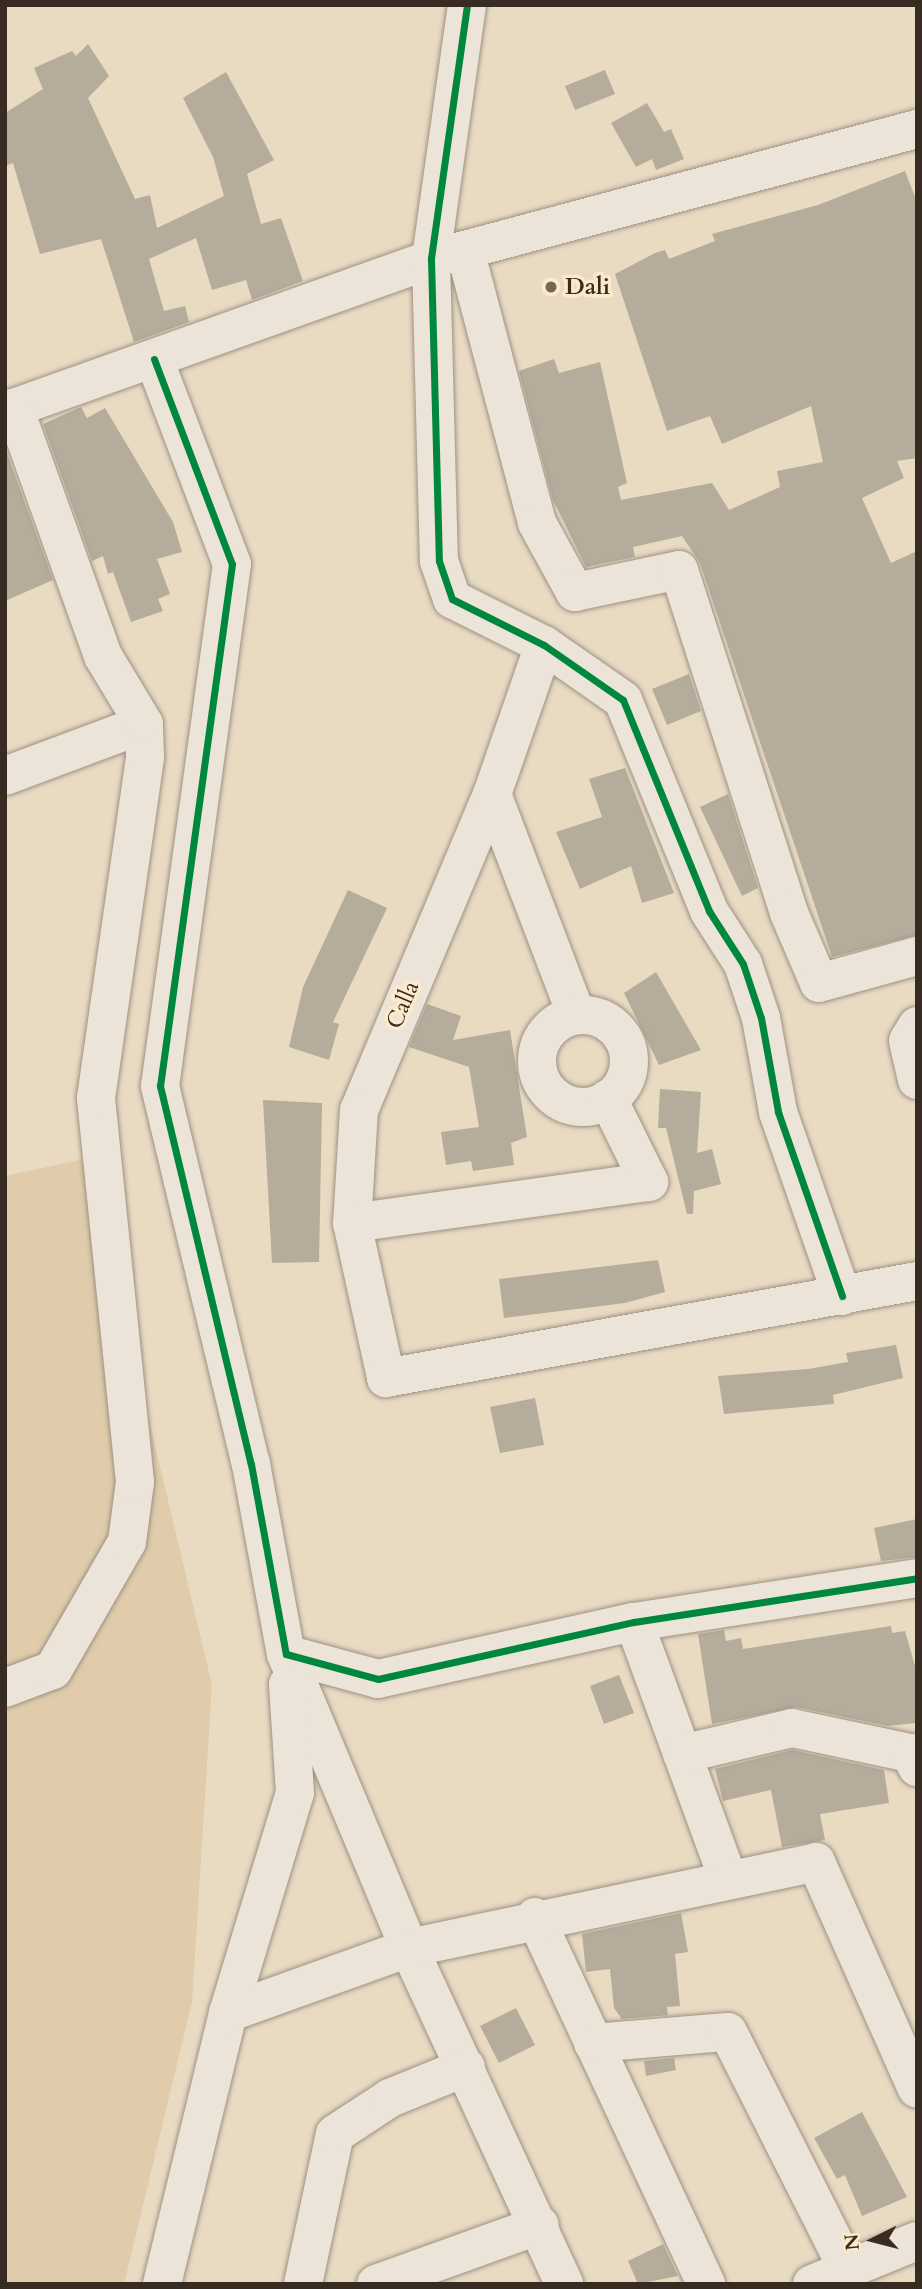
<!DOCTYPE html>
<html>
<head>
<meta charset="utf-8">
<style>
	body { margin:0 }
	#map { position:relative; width:922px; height:2289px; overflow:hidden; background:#e9dac2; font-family:Cardo,serif }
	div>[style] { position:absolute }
	.green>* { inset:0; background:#e0ccab }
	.building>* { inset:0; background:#b6ac9c }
	.roads { filter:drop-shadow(0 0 2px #9c9283) drop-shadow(0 0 2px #9c9283) }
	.minor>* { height:38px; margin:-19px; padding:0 19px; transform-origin:19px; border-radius:19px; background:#ece4d8 }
	.minor>.ring { margin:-19px; padding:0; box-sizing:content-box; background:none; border:38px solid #ece4d8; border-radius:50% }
	.cycleway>* { height:7px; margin:-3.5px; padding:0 3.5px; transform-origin:3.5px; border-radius:3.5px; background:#00873e }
	.dots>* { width:19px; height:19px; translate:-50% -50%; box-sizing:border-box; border:4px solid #fceacc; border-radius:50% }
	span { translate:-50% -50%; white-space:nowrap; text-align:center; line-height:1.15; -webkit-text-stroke:7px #fceacc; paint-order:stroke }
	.poi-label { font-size:23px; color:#382b21; font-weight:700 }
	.left { translate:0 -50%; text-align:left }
	.street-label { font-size:23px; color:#382b21 }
	.frame { position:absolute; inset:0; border:7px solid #382b21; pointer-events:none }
	.north { position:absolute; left:838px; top:2205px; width:70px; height:70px; -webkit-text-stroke:5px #fceacc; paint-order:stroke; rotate:264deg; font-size:19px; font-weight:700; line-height:28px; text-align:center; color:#382b21 }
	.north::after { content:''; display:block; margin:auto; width:24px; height:32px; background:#382b21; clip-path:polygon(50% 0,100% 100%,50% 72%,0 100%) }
</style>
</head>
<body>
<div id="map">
	<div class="green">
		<div style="clip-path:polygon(108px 1154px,147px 1412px,212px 1685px,192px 2002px,124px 2284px,5px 2284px,5px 1176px)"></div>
	</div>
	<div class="building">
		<div style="clip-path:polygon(88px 44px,109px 76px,88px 98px,135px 199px,150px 195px,157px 228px,224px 196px,213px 157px,183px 98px,226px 72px,274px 160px,247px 174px,261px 224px,281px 218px,303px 281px,252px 300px,246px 280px,212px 290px,196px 238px,149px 259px,164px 311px,185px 306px,189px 322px,134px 342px,101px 239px,40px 254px,13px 163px,5px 166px,5px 113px,43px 89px,34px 68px,72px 51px,76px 56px)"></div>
		<div style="clip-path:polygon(605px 70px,615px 94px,575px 110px,565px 86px)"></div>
		<div style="clip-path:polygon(647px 103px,664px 132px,671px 129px,684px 159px,656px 170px,652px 159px,636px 167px,611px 123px)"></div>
		<div style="clip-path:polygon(905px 171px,917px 202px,917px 458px,897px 461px,904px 478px,862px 498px,891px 563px,917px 551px,917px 935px,832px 957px,700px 563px,682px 536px,633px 547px,635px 557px,586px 567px,553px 500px,519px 371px,554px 359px,559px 373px,600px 362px,627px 483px,618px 487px,621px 500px,712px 483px,729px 510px,780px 487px,777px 471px,823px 462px,811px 406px,722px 444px,710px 416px,667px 431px,615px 274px,655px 253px,665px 250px,669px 259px,715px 241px,712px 234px,818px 205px)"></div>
		<div style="clip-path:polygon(81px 407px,87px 418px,105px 408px,173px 522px,182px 552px,157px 559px,170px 594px,158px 599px,163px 611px,131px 622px,113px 572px,108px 574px,103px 556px,92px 561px,43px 424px)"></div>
		<div style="clip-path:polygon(5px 448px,53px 580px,5px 601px)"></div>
		<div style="clip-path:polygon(689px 674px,701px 711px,667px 725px,652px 689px)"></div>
		<div style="clip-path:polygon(625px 768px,674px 893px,642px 903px,631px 866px,580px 889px,556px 832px,602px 817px,589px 779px)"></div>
		<div style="clip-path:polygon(728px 794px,758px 888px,742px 896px,700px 807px)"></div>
		<div style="clip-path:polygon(348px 890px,387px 908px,333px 1022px,339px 1024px,329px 1060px,289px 1047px,303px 987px)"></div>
		<div style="clip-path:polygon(656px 972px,701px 1050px,659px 1065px,624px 993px)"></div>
		<div style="clip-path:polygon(427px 1004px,461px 1016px,453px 1040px,510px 1030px,527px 1137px,511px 1143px,514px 1165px,473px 1171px,471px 1161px,446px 1165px,441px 1132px,479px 1127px,469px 1067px,409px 1047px)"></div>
		<div style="clip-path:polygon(660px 1089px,701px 1092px,697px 1153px,712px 1149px,721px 1184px,694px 1191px,693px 1214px,687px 1214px,666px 1128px,658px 1128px)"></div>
		<div style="clip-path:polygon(263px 1100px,322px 1103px,319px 1262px,272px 1263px)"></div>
		<div style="clip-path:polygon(658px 1260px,665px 1292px,625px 1303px,504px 1318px,499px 1279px)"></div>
		<div style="clip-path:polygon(896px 1345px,903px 1378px,833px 1395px,834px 1404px,724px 1414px,718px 1376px,808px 1369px,848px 1362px,846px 1353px)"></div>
		<div style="clip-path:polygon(535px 1398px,544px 1445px,500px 1453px,490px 1407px)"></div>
		<div style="clip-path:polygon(917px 1519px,917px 1557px,881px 1561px,874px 1528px)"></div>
		<div style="clip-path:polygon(891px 1626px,892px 1633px,905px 1631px,917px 1673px,915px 1723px,888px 1726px,796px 1707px,712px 1724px,698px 1634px,724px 1630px,726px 1641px,741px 1638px,743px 1649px)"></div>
		<div style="clip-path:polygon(619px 1675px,634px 1713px,604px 1724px,590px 1686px)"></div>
		<div style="clip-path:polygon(792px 1750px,884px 1770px,889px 1803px,820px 1814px,825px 1840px,782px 1847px,771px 1790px,723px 1801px,715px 1769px)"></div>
		<div style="clip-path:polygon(681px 1913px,688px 1952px,675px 1954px,680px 2006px,667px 2007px,668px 2015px,622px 2019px,614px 2008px,610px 1969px,586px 1972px,582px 1934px)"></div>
		<div style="clip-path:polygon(516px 2008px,535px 2045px,499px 2063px,480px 2026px)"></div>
		<div style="clip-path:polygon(674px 2058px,676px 2070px,646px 2076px,644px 2061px)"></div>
		<div style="clip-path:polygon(862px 2112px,907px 2197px,862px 2216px,845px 2175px,837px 2179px,814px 2138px)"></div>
		<div style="clip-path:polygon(663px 2244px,678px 2276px,638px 2284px,628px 2261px)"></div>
	</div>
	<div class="roads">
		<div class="minor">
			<div style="left:467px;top:5px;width:257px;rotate:98.1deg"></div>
			<div style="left:431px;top:259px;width:302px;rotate:88.5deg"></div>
			<div style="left:439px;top:561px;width:40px;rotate:71.1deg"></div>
			<div style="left:452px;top:599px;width:103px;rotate:26.6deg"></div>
			<div style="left:544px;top:645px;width:96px;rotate:34.8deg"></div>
			<div style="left:623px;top:700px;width:228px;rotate:67.8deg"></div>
			<div style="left:709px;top:911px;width:63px;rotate:57.3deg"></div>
			<div style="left:743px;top:964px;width:57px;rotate:71.6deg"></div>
			<div style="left:761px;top:1018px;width:96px;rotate:79.7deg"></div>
			<div style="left:778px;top:1112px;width:195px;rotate:70.8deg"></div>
			<div style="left:465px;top:250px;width:282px;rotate:75.2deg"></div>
			<div style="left:537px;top:523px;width:79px;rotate:61.2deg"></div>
			<div style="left:575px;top:592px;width:106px;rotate:-11.9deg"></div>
			<div style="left:679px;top:570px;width:360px;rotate:72.2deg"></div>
			<div style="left:789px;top:913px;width:76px;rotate:66.8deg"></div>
			<div style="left:819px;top:983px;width:102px;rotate:-15.4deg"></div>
			<div style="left:154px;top:359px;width:219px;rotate:69.2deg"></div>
			<div style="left:232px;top:564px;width:527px;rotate:97.85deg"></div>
			<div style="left:160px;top:1086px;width:389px;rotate:76.5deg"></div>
			<div style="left:251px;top:1464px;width:193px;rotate:79.6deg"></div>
			<div style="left:286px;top:1654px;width:95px;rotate:15.2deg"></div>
			<div style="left:378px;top:1679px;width:262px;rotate:-12.6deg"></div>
			<div style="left:634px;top:1622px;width:286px;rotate:-8.8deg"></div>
			<div style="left:5px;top:411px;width:452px;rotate:-19.6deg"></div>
			<div style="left:431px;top:259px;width:503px;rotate:-14.98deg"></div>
			<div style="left:544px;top:645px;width:158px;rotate:109.2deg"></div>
			<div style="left:492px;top:794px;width:343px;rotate:112.8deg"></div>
			<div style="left:359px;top:1110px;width:113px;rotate:93.5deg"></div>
			<div style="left:352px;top:1223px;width:159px;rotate:77.6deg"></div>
			<div style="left:386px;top:1378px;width:540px;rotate:-10.35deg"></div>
			<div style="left:5px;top:776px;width:148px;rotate:-20.5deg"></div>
			<div style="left:492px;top:794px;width:235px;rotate:69.1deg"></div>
			<div class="ring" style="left:537px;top:1015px;width:54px;height:54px"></div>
			<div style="left:917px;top:1026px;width:17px;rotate:121deg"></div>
			<div style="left:908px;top:1041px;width:40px;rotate:77deg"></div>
			<div style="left:352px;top:1223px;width:300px;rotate:-7.9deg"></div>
			<div style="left:649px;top:1182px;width:93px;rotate:-116.3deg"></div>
			<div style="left:634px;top:1622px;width:270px;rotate:69.9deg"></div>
			<div style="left:286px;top:1654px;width:319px;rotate:67.3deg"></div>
			<div style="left:409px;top:1948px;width:370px;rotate:65.2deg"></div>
			<div style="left:5px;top:1688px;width:51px;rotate:-20.6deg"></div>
			<div style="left:53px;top:1670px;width:148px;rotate:-60deg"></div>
			<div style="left:127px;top:1542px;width:61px;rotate:-82.4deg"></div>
			<div style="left:135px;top:1482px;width:386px;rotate:-95.8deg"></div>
			<div style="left:96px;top:1098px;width:345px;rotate:-81.8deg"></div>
			<div style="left:145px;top:756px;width:32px;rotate:-92deg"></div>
			<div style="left:144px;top:724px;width:79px;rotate:-121.1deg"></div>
			<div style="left:103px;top:656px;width:264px;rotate:-109.7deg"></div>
			<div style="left:682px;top:1754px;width:113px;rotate:-13.3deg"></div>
			<div style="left:792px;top:1728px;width:121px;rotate:12deg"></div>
			<div style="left:910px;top:1753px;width:16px;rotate:63deg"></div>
			<div style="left:535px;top:1917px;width:405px;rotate:65deg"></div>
			<div style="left:228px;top:2013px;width:230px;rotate:-73.1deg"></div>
			<div style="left:295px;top:1793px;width:109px;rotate:-93.7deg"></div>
			<div style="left:593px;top:2043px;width:135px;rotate:-4.7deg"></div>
			<div style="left:728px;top:2032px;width:267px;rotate:63.2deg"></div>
			<div style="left:162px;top:2284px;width:279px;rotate:-76.3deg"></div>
			<div style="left:228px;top:2013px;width:192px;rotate:-19.8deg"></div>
			<div style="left:409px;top:1948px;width:416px;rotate:-11.9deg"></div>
			<div style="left:816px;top:1862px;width:248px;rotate:66deg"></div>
			<div style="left:303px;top:2284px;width:153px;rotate:-78deg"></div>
			<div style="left:335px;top:2134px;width:66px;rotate:-33.2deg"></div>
			<div style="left:390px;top:2098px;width:82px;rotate:-22.2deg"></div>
			<div style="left:376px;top:2284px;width:174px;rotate:-19.8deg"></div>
			<div style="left:812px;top:2284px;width:113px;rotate:-22.3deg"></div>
		</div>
	</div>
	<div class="cycleway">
		<div style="left:467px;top:5px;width:257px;rotate:98.1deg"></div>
		<div style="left:431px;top:259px;width:302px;rotate:88.5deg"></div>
		<div style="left:439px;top:561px;width:40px;rotate:71.1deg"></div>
		<div style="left:452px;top:599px;width:103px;rotate:26.6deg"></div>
		<div style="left:544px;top:645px;width:96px;rotate:34.8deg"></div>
		<div style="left:623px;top:700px;width:228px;rotate:67.8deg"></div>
		<div style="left:709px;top:911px;width:63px;rotate:57.3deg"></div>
		<div style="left:743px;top:964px;width:57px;rotate:71.6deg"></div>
		<div style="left:761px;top:1018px;width:96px;rotate:79.7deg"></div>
		<div style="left:778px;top:1112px;width:195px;rotate:70.8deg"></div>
		<div style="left:154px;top:359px;width:219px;rotate:69.2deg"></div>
		<div style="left:232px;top:564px;width:527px;rotate:97.85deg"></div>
		<div style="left:160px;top:1086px;width:389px;rotate:76.5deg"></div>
		<div style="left:251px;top:1464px;width:193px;rotate:79.6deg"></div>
		<div style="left:286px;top:1654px;width:95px;rotate:15.2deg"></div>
		<div style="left:378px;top:1679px;width:262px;rotate:-12.6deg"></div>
		<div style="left:634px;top:1622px;width:286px;rotate:-8.8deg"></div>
	</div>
	<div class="dots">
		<div style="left:551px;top:287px;background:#766859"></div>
	</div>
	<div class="poi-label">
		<span class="left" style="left:565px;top:287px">Dali</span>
	</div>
	<div class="street-label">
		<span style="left:403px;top:1005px;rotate:-67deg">Calla</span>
	</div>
	<div class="frame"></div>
	<div class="north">N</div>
</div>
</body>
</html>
